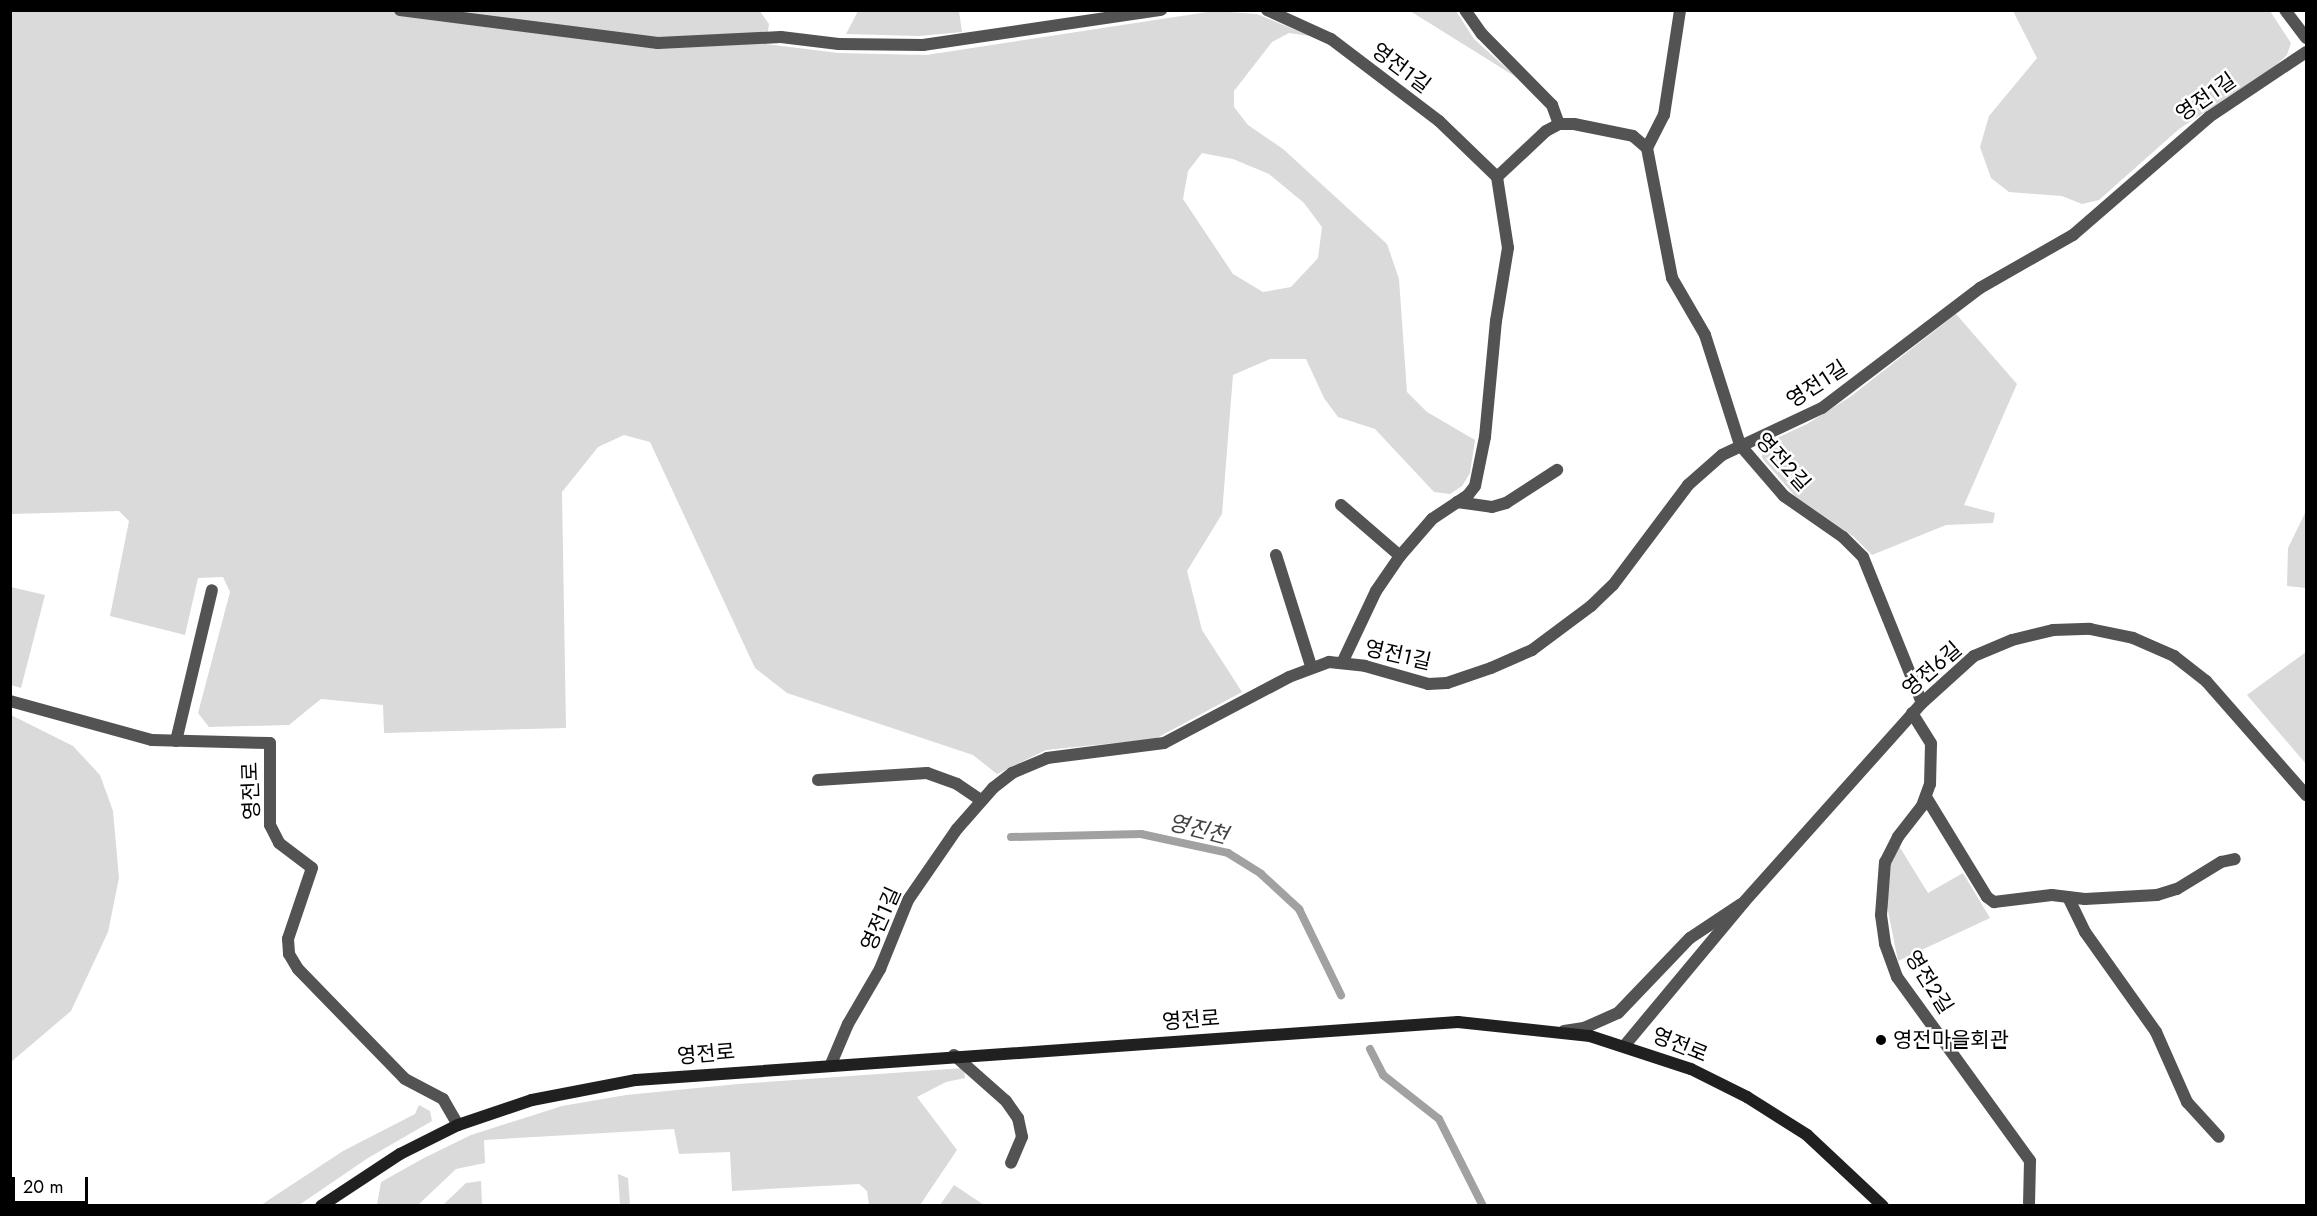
<!DOCTYPE html>
<html>
<head>
<meta charset="utf-8">
<style>
	body { margin:0 }
	#map { position:relative; width:2317px; height:1216px; overflow:hidden; background:#fff; font-family:Jost,"Noto Sans KR",sans-serif }
	div>[style] { position:absolute }
	.green>* { inset:0; background:#dadada }
	.stream>* { height:8px; margin:-4px; padding:0 4px; transform-origin:4px; border-radius:4px; background:#a1a1a1 }
	.lane>* { height:12px; margin:-6px; padding:0 6px; transform-origin:6px; border-radius:6px; background:#535353 }
	.street>* { height:12px; margin:-6px; padding:0 6px; transform-origin:6px; border-radius:6px; background:#535353 }
	.secondary>* { height:12px; margin:-6px; padding:0 6px; transform-origin:6px; border-radius:6px; background:#202020 }
	.dots>* { width:16px; height:16px; translate:-50% -50%; box-sizing:border-box; border:3px solid #fff; border-radius:50% }
	span { translate:-50% -50%; white-space:nowrap; text-align:center; line-height:1.15; -webkit-text-stroke:5px #fff; paint-order:stroke }
	.street-label { font-size:21px; color:#000 }
	.poi-label { font-size:21px; color:#000 }
	.left { translate:0 -50%; text-align:left }
	.water-label { font-size:22px; color:#424242; font-style:italic }
	.frame { position:absolute; inset:0; border:12px solid #000; pointer-events:none }
	.scale { position:absolute; left:12px; top:1177px; width:76px; height:27px; box-sizing:border-box; border:3px solid #000; border-top:0; padding-left:8px; font-size:18px; line-height:21px; white-space:nowrap; color:#000; -webkit-text-stroke:4px #fff; paint-order:stroke }
</style>
</head>
<body>
<div id="map">
	<div class="green">
		<div style="clip-path:polygon(evenodd,759px 10px,769px 24px,766px 44px,838px 53px,926px 55px,1214px 11px,1257px 14px,1310px 36px,1289px 33px,1272px 42px,1234px 91px,1234px 107px,1248px 125px,1283px 149px,1387px 244px,1399px 279px,1407px 392px,1427px 412px,1475px 440px,1470px 473px,1462px 486px,1450px 494px,1434px 492px,1375px 429px,1338px 417px,1324px 398px,1306px 359px,1270px 359px,1233px 375px,1222px 514px,1187px 571px,1202px 630px,1242px 692px,1155px 739px,1046px 750px,997px 774px,973px 755px,787px 693px,755px 668px,650px 442px,624px 435px,598px 447px,562px 492px,566px 728px,384px 733px,383px 705px,321px 699px,289px 725px,209px 727px,198px 713px,230px 592px,223px 577px,198px 578px,185px 635px,110px 616px,129px 521px,119px 511px,11px 514px,10px 11px,759px 10px,1202px 153px,1233px 159px,1269px 174px,1304px 203px,1322px 227px,1318px 258px,1291px 287px,1263px 292px,1233px 274px,1183px 199px,1188px 171px,1202px 153px)"></div>
		<div style="clip-path:polygon(858px 11px,959px 11px,962px 32px,919px 36px,846px 34px)"></div>
		<div style="clip-path:polygon(1410px 11px,1456px 11px,1474px 39px,1516px 77px)"></div>
		<div style="clip-path:polygon(2013px 11px,2270px 11px,2291px 43px,2287px 55px,2273px 68px,2179px 129px,2099px 200px,2082px 204px,2062px 196px,2009px 192px,1991px 178px,1980px 147px,1989px 116px,2037px 58px)"></div>
		<div style="clip-path:polygon(1956px 314px,2017px 384px,1964px 505px,1995px 513px,1993px 523px,1946px 525px,1872px 555px,1854px 537px,1795px 496px,1762px 458px,1762px 445px,1807px 424px,1850px 397px)"></div>
		<div style="clip-path:polygon(2306px 511px,2306px 588px,2287px 586px,2288px 548px)"></div>
		<div style="clip-path:polygon(11px 587px,45px 595px,21px 688px,11px 685px)"></div>
		<div style="clip-path:polygon(2306px 652px,2306px 764px,2247px 695px)"></div>
		<div style="clip-path:polygon(11px 715px,73px 746px,100px 775px,113px 811px,119px 878px,108px 932px,71px 1011px,11px 1062px)"></div>
		<div style="clip-path:polygon(1899px 846px,1928px 893px,1963px 873px,1990px 918px,1898px 961px,1887px 906px,1891px 864px)"></div>
		<div style="clip-path:polygon(964px 1068px,965px 1078px,946px 1082px,917px 1097px,957px 1150px,920px 1205px,869px 1205px,867px 1191px,859px 1184px,732px 1191px,730px 1152px,679px 1154px,674px 1129px,484px 1140px,485px 1163px,456px 1169px,418px 1205px,377px 1205px,381px 1182px,424px 1158px,471px 1135px,562px 1106px,626px 1095px,738px 1084px)"></div>
		<div style="clip-path:polygon(419px 1105px,430px 1111px,432px 1121px,368px 1158px,299px 1205px,261px 1205px,343px 1151px,415px 1114px)"></div>
		<div style="clip-path:polygon(618px 1174px,628px 1178px,630px 1205px,620px 1205px)"></div>
		<div style="clip-path:polygon(481px 1181px,482px 1205px,443px 1205px,466px 1183px)"></div>
		<div style="clip-path:polygon(954px 1185px,984px 1205px,940px 1205px)"></div>
	</div>
	<div class="stream">
		<div style="left:1011px;top:837px;width:130px;rotate:-1.3deg"></div>
		<div style="left:1141px;top:834px;width:89px;rotate:12.3deg"></div>
		<div style="left:1228px;top:853px;width:39px;rotate:32deg"></div>
		<div style="left:1261px;top:874px;width:52px;rotate:42.6deg"></div>
		<div style="left:1299px;top:909px;width:96px;rotate:64deg"></div>
		<div style="left:1370px;top:1049px;width:29px;rotate:63deg"></div>
		<div style="left:1383px;top:1075px;width:71px;rotate:38.2deg"></div>
		<div style="left:1439px;top:1119px;width:97px;rotate:63.2deg"></div>
	</div>
	<div class="lane">
		<div style="left:400px;top:10px;width:260px;rotate:7.3deg"></div>
		<div style="left:658px;top:43px;width:123px;rotate:-2.8deg"></div>
		<div style="left:781px;top:37px;width:58px;rotate:6.9deg"></div>
		<div style="left:839px;top:44px;width:84px;rotate:0.7deg"></div>
		<div style="left:923px;top:45px;width:241px;rotate:-8.4deg"></div>
		<div style="left:1267px;top:10px;width:70px;rotate:24.4deg"></div>
		<div style="left:1331px;top:39px;width:136px;rotate:37.2deg"></div>
		<div style="left:1439px;top:121px;width:81px;rotate:44deg"></div>
		<div style="left:1465px;top:10px;width:29px;rotate:55deg"></div>
		<div style="left:1482px;top:34px;width:100px;rotate:45.4deg"></div>
		<div style="left:1552px;top:105px;width:20px;rotate:70deg"></div>
		<div style="left:2285px;top:10px;width:35px;rotate:53deg"></div>
		<div style="left:1647px;top:148px;width:37px;rotate:-63deg"></div>
		<div style="left:1664px;top:115px;width:106px;rotate:-81.3deg"></div>
		<div style="left:1457px;top:502px;width:35px;rotate:8deg"></div>
		<div style="left:1492px;top:507px;width:15px;rotate:-16deg"></div>
		<div style="left:1506px;top:503px;width:61px;rotate:-32.9deg"></div>
		<div style="left:1341px;top:505px;width:78px;rotate:40.8deg"></div>
		<div style="left:1276px;top:555px;width:116px;rotate:72.5deg"></div>
		<div style="left:1342px;top:663px;width:80px;rotate:-64.7deg"></div>
		<div style="left:1376px;top:591px;width:42px;rotate:-55.6deg"></div>
		<div style="left:1400px;top:556px;width:49px;rotate:-49.1deg"></div>
		<div style="left:1432px;top:519px;width:43px;rotate:-33.7deg"></div>
		<div style="left:1468px;top:495px;width:11px;rotate:-52deg"></div>
		<div style="left:1475px;top:486px;width:50px;rotate:-78.5deg"></div>
		<div style="left:1485px;top:437px;width:117px;rotate:-84.6deg"></div>
		<div style="left:1496px;top:321px;width:74px;rotate:-80.7deg"></div>
		<div style="left:1508px;top:248px;width:72px;rotate:-98.8deg"></div>
		<div style="left:1497px;top:177px;width:67px;rotate:-43.2deg"></div>
		<div style="left:1546px;top:131px;width:15px;rotate:-28deg"></div>
		<div style="left:1559px;top:124px;width:15px"></div>
		<div style="left:1574px;top:124px;width:60px;rotate:11.5deg"></div>
		<div style="left:1633px;top:136px;width:18px;rotate:41deg"></div>
		<div style="left:1647px;top:148px;width:132px;rotate:79.1deg"></div>
		<div style="left:1672px;top:278px;width:66px;rotate:59.9deg"></div>
		<div style="left:1705px;top:335px;width:115px;rotate:72.3deg"></div>
		<div style="left:1740px;top:445px;width:67px;rotate:49.2deg"></div>
		<div style="left:1784px;top:496px;width:72px;rotate:34.8deg"></div>
		<div style="left:1843px;top:537px;width:28px;rotate:45deg"></div>
		<div style="left:1863px;top:557px;width:157px;rotate:68deg"></div>
		<div style="left:10px;top:701px;width:147px;rotate:15.4deg"></div>
		<div style="left:152px;top:740px;width:118px;rotate:1.5deg"></div>
		<div style="left:270px;top:743px;width:82px;rotate:90deg"></div>
		<div style="left:270px;top:825px;width:20px;rotate:63deg"></div>
		<div style="left:279px;top:843px;width:41px;rotate:37.1deg"></div>
		<div style="left:312px;top:868px;width:75px;rotate:108.7deg"></div>
		<div style="left:288px;top:939px;width:15px;rotate:86deg"></div>
		<div style="left:289px;top:954px;width:17px;rotate:59deg"></div>
		<div style="left:298px;top:969px;width:153px;rotate:45.8deg"></div>
		<div style="left:405px;top:1079px;width:43px;rotate:27.8deg"></div>
		<div style="left:443px;top:1099px;width:30px;rotate:60deg"></div>
		<div style="left:1912px;top:713px;width:36px;rotate:58deg"></div>
		<div style="left:1931px;top:744px;width:40px;rotate:91.4deg"></div>
		<div style="left:1930px;top:784px;width:23px;rotate:110deg"></div>
		<div style="left:1922px;top:806px;width:39px;rotate:128deg"></div>
		<div style="left:1898px;top:837px;width:28px;rotate:117deg"></div>
		<div style="left:1885px;top:862px;width:53px;rotate:94.3deg"></div>
		<div style="left:1881px;top:915px;width:29px;rotate:82deg"></div>
		<div style="left:1885px;top:944px;width:35px;rotate:70deg"></div>
		<div style="left:1897px;top:977px;width:227px;rotate:54.1deg"></div>
		<div style="left:2030px;top:1161px;width:45px;rotate:91.3deg"></div>
		<div style="left:176px;top:741px;width:155px;rotate:-76.6deg"></div>
		<div style="left:818px;top:780px;width:109px;rotate:-3.7deg"></div>
		<div style="left:927px;top:773px;width:32px;rotate:20deg"></div>
		<div style="left:957px;top:784px;width:29px;rotate:34deg"></div>
		<div style="left:1926px;top:797px;width:117px;rotate:58.6deg"></div>
		<div style="left:1987px;top:897px;width:9px;rotate:36deg"></div>
		<div style="left:1994px;top:902px;width:58px;rotate:-6.9deg"></div>
		<div style="left:2052px;top:895px;width:33px;rotate:7deg"></div>
		<div style="left:2085px;top:899px;width:72px;rotate:-3.2deg"></div>
		<div style="left:2157px;top:895px;width:21px;rotate:-17deg"></div>
		<div style="left:2177px;top:889px;width:52px;rotate:-31.5deg"></div>
		<div style="left:2221px;top:862px;width:14px;rotate:-12deg"></div>
		<div style="left:2068px;top:897px;width:39px;rotate:64deg"></div>
		<div style="left:2085px;top:932px;width:123px;rotate:54.6deg"></div>
		<div style="left:2156px;top:1032px;width:77px;rotate:66.1deg"></div>
		<div style="left:2187px;top:1102px;width:47px;rotate:47.6deg"></div>
		<div style="left:1564px;top:1031px;width:20px;rotate:-9deg"></div>
		<div style="left:1584px;top:1028px;width:37px;rotate:-24deg"></div>
		<div style="left:1618px;top:1013px;width:104px;rotate:-46.2deg"></div>
		<div style="left:1690px;top:938px;width:61px;rotate:-33.7deg"></div>
		<div style="left:954px;top:1055px;width:69px;rotate:41.5deg"></div>
		<div style="left:1006px;top:1101px;width:21px;rotate:55deg"></div>
		<div style="left:1018px;top:1118px;width:19px;rotate:78deg"></div>
		<div style="left:1022px;top:1137px;width:28px;rotate:113deg"></div>
		<div style="left:831px;top:1064px;width:43px;rotate:-67deg"></div>
		<div style="left:848px;top:1024px;width:64px;rotate:-59.8deg"></div>
		<div style="left:880px;top:969px;width:74px;rotate:-67.9deg"></div>
		<div style="left:908px;top:900px;width:86px;rotate:-55.4deg"></div>
		<div style="left:957px;top:829px;width:55px;rotate:-48.7deg"></div>
		<div style="left:993px;top:788px;width:24px;rotate:-38deg"></div>
		<div style="left:1012px;top:773px;width:38px;rotate:-23deg"></div>
		<div style="left:1047px;top:758px;width:118px;rotate:-7.3deg"></div>
		<div style="left:1164px;top:743px;width:141px;rotate:-27.8deg"></div>
		<div style="left:1289px;top:677px;width:43px;rotate:-20.6deg"></div>
		<div style="left:1329px;top:662px;width:36px;rotate:6deg"></div>
		<div style="left:1365px;top:666px;width:66px;rotate:15.9deg"></div>
		<div style="left:1428px;top:684px;width:19px;rotate:-3deg"></div>
		<div style="left:1447px;top:683px;width:46px;rotate:-18.8deg"></div>
		<div style="left:1491px;top:668px;width:45px;rotate:-23.7deg"></div>
		<div style="left:1532px;top:650px;width:74px;rotate:-36.7deg"></div>
		<div style="left:1591px;top:606px;width:30px;rotate:-44deg"></div>
		<div style="left:1613px;top:585px;width:125px;rotate:-53.1deg"></div>
		<div style="left:1688px;top:485px;width:45px;rotate:-41.4deg"></div>
		<div style="left:1722px;top:455px;width:110px;rotate:-25.2deg"></div>
		<div style="left:1822px;top:408px;width:198px;rotate:-37.2deg"></div>
		<div style="left:1980px;top:288px;width:107px;rotate:-29.7deg"></div>
		<div style="left:2073px;top:235px;width:180px;rotate:-40.9deg"></div>
		<div style="left:2209px;top:117px;width:117px;rotate:-33.8deg"></div>
	</div>
	<div class="street">
		<div style="left:1625px;top:1045px;width:186px;rotate:-50.2deg"></div>
		<div style="left:1744px;top:902px;width:267px;rotate:-48.2deg"></div>
		<div style="left:1922px;top:703px;width:70px;rotate:-42.1deg"></div>
		<div style="left:1974px;top:656px;width:41px;rotate:-22.8deg"></div>
		<div style="left:2012px;top:640px;width:42px;rotate:-13.7deg"></div>
		<div style="left:2053px;top:630px;width:37px;rotate:-2deg"></div>
		<div style="left:2090px;top:629px;width:44px;rotate:11.8deg"></div>
		<div style="left:2133px;top:638px;width:45px;rotate:23.7deg"></div>
		<div style="left:2174px;top:656px;width:41px;rotate:38deg"></div>
		<div style="left:2206px;top:681px;width:152px;rotate:48.7deg"></div>
	</div>
	<div class="secondary">
		<div style="left:321px;top:1206px;width:95px;rotate:-33.4deg"></div>
		<div style="left:400px;top:1154px;width:65px;rotate:-26.6deg"></div>
		<div style="left:458px;top:1125px;width:78px;rotate:-18.7deg"></div>
		<div style="left:532px;top:1100px;width:106px;rotate:-10.9deg"></div>
		<div style="left:636px;top:1080px;width:824px;rotate:-4.04deg"></div>
		<div style="left:1458px;top:1022px;width:133px;rotate:6.1deg"></div>
		<div style="left:1590px;top:1036px;width:106px;rotate:18.1deg"></div>
		<div style="left:1691px;top:1069px;width:63px;rotate:26.6deg"></div>
		<div style="left:1747px;top:1097px;width:71px;rotate:32.3deg"></div>
		<div style="left:1807px;top:1135px;width:104px;rotate:43.1deg"></div>
	</div>
	<div class="dots">
		<div style="left:1881px;top:1040px;background:#000"></div>
	</div>
	<div class="street-label">
		<span style="left:1401px;top:68px;rotate:37deg">영전1길</span>
		<span style="left:2206px;top:97px;rotate:-35deg">영전1길</span>
		<span style="left:1817px;top:384px;rotate:-33deg">영전1길</span>
		<span style="left:1783px;top:462px;rotate:48deg">영전2길</span>
		<span style="left:1398px;top:655px;rotate:13deg">영전1길</span>
		<span style="left:1932px;top:669px;rotate:-41deg">영전6길</span>
		<span style="left:251px;top:791px;rotate:-92deg">영전로</span>
		<span style="left:881px;top:919px;rotate:-66deg">영전1길</span>
		<span style="left:1929px;top:982px;rotate:58deg">영전2길</span>
		<span style="left:1191px;top:1020px;rotate:-4deg">영전로</span>
		<span style="left:1680px;top:1045px;rotate:22deg">영전로</span>
		<span style="left:706px;top:1054px;rotate:-5deg">영전로</span>
	</div>
	<div class="poi-label">
		<span class="left" style="left:1893px;top:1040px">영전마을회관</span>
	</div>
	<div class="water-label">
		<span style="left:1198px;top:829px;rotate:14deg">영진천</span>
	</div>
	<div class="frame"></div>
	<div class="scale">20 m</div>
</div>
</body>
</html>
